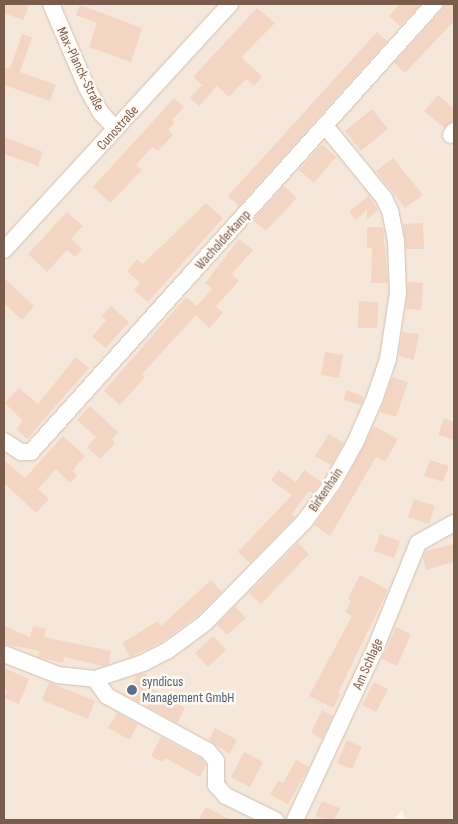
<!DOCTYPE html>
<html>
<head>
<meta charset="utf-8">
<style>
	body { margin:0 }
	#map { position:relative; width:458px; height:824px; overflow:hidden; background:#fdf6ec; font-family:"Sofia Sans Condensed",sans-serif }
	div>[style] { position:absolute }
	.residential>* { inset:0; background:#f5e8da }
	.building>* { inset:0; background:#f3d5c3 }
	.roads { filter:drop-shadow(0 0 1px #d1beb0) drop-shadow(0 0 1px #d1beb0) }
	.minor>* { height:16px; margin:-8px; padding:0 8px; transform-origin:8px; border-radius:8px; background:#fff }
	.dots>* { width:14px; height:14px; translate:-50% -50%; box-sizing:border-box; border:2px solid #fffaf3; border-radius:50% }
	span { translate:-50% -50%; white-space:nowrap; text-align:center; line-height:1.15; -webkit-text-stroke:5px #fffaf3; paint-order:stroke }
	.street-label { font-size:14px; color:#7a5c4d }
	.service-label { font-size:14px; color:#4e5e75 }
	.left { translate:0 -50%; text-align:left }
	.frame { position:absolute; inset:0; border:5px solid #7a5c4d; pointer-events:none }
</style>
</head>
<body>
<div id="map">
	<div class="residential">
		<div style="clip-path:polygon(4px 4px,454px 4px,454px 820px,405px 820px,402px 809px,395px 820px,4px 820px)"></div>
	</div>
	<div class="building">
		<div style="clip-path:polygon(4px 4px,29px 4px,23px 20px,4px 13px)"></div>
		<div style="clip-path:polygon(400px 4px,421px 4px,400px 26px,389px 16px)"></div>
		<div style="clip-path:polygon(444px 4px,454px 4px,454px 21px,405px 73px,394px 63px,441px 11px)"></div>
		<div style="clip-path:polygon(80px 5px,142px 28px,131px 62px,89px 47px,97px 23px,76px 15px)"></div>
		<div style="clip-path:polygon(257px 8px,275px 23px,241px 57px,262px 77px,254px 86px,246px 79px,229px 97px,217px 86px,199px 106px,190px 98px,202px 85px,193px 77px)"></div>
		<div style="clip-path:polygon(377px 32px,387px 41px,239px 206px,228px 196px)"></div>
		<div style="clip-path:polygon(22px 34px,32px 37px,20px 72px,56px 85px,50px 101px,4px 85px,4px 67px,10px 69px)"></div>
		<div style="clip-path:polygon(438px 95px,454px 109px,454px 120px,444px 128px,424px 111px)"></div>
		<div style="clip-path:polygon(174px 98px,184px 107px,172px 120px,175px 122px,168px 130px,173px 135px,158px 151px,152px 147px,136px 165px,142px 170px,110px 203px,93px 187px)"></div>
		<div style="clip-path:polygon(372px 109px,388px 129px,361px 151px,345px 131px)"></div>
		<div style="clip-path:polygon(4px 137px,43px 152px,38px 166px,4px 154px)"></div>
		<div style="clip-path:polygon(322px 144px,336px 157px,314px 183px,299px 170px)"></div>
		<div style="clip-path:polygon(393px 158px,423px 195px,405px 208px,376px 171px)"></div>
		<div style="clip-path:polygon(284px 186px,297px 198px,266px 231px,253px 220px)"></div>
		<div style="clip-path:polygon(368px 194px,378px 210px,367px 219px,367px 210px,356px 220px,349px 212px,367px 197px)"></div>
		<div style="clip-path:polygon(206px 203px,223px 218px,148px 302px,134px 290px,140px 283px,127px 271px,137px 259px,143px 264px)"></div>
		<div style="clip-path:polygon(67px 212px,83px 226px,71px 239px,82px 249px,75px 257px,67px 250px,47px 272px,28px 254px)"></div>
		<div style="clip-path:polygon(423px 223px,424px 249px,406px 249px,403px 224px)"></div>
		<div style="clip-path:polygon(367px 227px,383px 227px,388px 283px,371px 283px,372px 248px,367px 248px)"></div>
		<div style="clip-path:polygon(239px 239px,253px 250px,232px 274px,239px 281px,216px 306px,223px 313px,209px 328px,196px 315px,142px 374px,145px 377px,120px 405px,104px 391px,186px 297px,197px 306px,212px 289px,205px 283px)"></div>
		<div style="clip-path:polygon(4px 278px,34px 306px,22px 320px,4px 303px)"></div>
		<div style="clip-path:polygon(408px 282px,423px 283px,421px 310px,406px 309px)"></div>
		<div style="clip-path:polygon(359px 301px,378px 302px,377px 328px,358px 328px)"></div>
		<div style="clip-path:polygon(111px 306px,129px 322px,106px 348px,92px 337px,106px 320px,101px 316px)"></div>
		<div style="clip-path:polygon(402px 332px,419px 334px,414px 360px,399px 356px)"></div>
		<div style="clip-path:polygon(325px 352px,343px 355px,339px 378px,321px 375px)"></div>
		<div style="clip-path:polygon(76px 357px,89px 368px,27px 439px,16px 429px,23px 421px,5px 403px,19px 388px,38px 404px)"></div>
		<div style="clip-path:polygon(392px 377px,408px 382px,396px 417px,380px 412px)"></div>
		<div style="clip-path:polygon(347px 390px,364px 397px,361px 405px,343px 400px)"></div>
		<div style="clip-path:polygon(90px 406px,118px 432px,112px 439px,115px 443px,100px 459px,87px 447px,96px 437px,77px 420px)"></div>
		<div style="clip-path:polygon(444px 418px,454px 422px,454px 440px,438px 435px)"></div>
		<div style="clip-path:polygon(374px 426px,398px 439px,385px 462px,376px 457px,330px 536px,314px 525px,341px 489px)"></div>
		<div style="clip-path:polygon(329px 434px,344px 443px,331px 465px,315px 456px)"></div>
		<div style="clip-path:polygon(63px 436px,85px 456px,72px 471px,77px 475px,70px 483px,56px 469px,38px 489px,49px 499px,36px 513px,4px 483px,4px 460px,25px 478px)"></div>
		<div style="clip-path:polygon(430px 460px,449px 466px,443px 482px,424px 476px)"></div>
		<div style="clip-path:polygon(279px 470px,296px 482px,304px 470px,321px 482px,313px 493px,309px 491px,292px 514px,295px 517px,250px 563px,238px 552px,292px 495px,271px 480px)"></div>
		<div style="clip-path:polygon(414px 499px,435px 506px,429px 524px,408px 517px)"></div>
		<div style="clip-path:polygon(380px 534px,400px 541px,394px 558px,374px 551px)"></div>
		<div style="clip-path:polygon(298px 543px,309px 554px,261px 604px,249px 593px)"></div>
		<div style="clip-path:polygon(453px 544px,454px 562px,426px 570px,423px 558px,426px 551px)"></div>
		<div style="clip-path:polygon(360px 575px,388px 590px,338px 693px,341px 694px,333px 708px,309px 696px,352px 616px,345px 612px,351px 601px,348px 599px)"></div>
		<div style="clip-path:polygon(211px 580px,222px 592px,198px 615px,163px 641px,130px 657px,122px 643px,158px 621px,161px 626px)"></div>
		<div style="clip-path:polygon(235px 606px,246px 618px,227px 635px,217px 625px)"></div>
		<div style="clip-path:polygon(4px 626px,30px 637px,33px 626px,46px 629px,44px 637px,111px 651px,109px 664px,103px 666px,64px 657px,63px 663px,42px 658px,38px 657px,40px 651px,4px 644px)"></div>
		<div style="clip-path:polygon(396px 627px,411px 634px,397px 666px,382px 659px)"></div>
		<div style="clip-path:polygon(213px 636px,226px 650px,208px 667px,195px 653px)"></div>
		<div style="clip-path:polygon(4px 668px,29px 679px,19px 704px,4px 698px,7px 690px,4px 688px)"></div>
		<div style="clip-path:polygon(143px 673px,156px 680px,151px 688px,185px 708px,177px 723px,126px 695px,137px 675px)"></div>
		<div style="clip-path:polygon(49px 682px,95px 701px,88px 719px,42px 700px)"></div>
		<div style="clip-path:polygon(374px 682px,388px 689px,376px 712px,362px 705px)"></div>
		<div style="clip-path:polygon(322px 710px,333px 716px,322px 739px,311px 733px)"></div>
		<div style="clip-path:polygon(117px 713px,138px 724px,130px 740px,108px 728px)"></div>
		<div style="clip-path:polygon(215px 728px,237px 740px,229px 754px,209px 740px)"></div>
		<div style="clip-path:polygon(161px 737px,201px 759px,206px 765px,200px 777px,165px 758px,162px 762px,151px 756px)"></div>
		<div style="clip-path:polygon(347px 740px,362px 747px,352px 769px,337px 763px)"></div>
		<div style="clip-path:polygon(244px 752px,263px 762px,250px 787px,231px 777px)"></div>
		<div style="clip-path:polygon(296px 760px,309px 767px,288px 804px,270px 795px,278px 781px,283px 783px)"></div>
		<div style="clip-path:polygon(322px 801px,340px 808px,334px 820px,315px 817px)"></div>
		<div style="clip-path:polygon(206px 807px,231px 820px,198px 820px)"></div>
	</div>
	<div class="roads">
		<div class="minor">
			<div style="left:51px;top:4px;width:91px;rotate:66.8deg"></div>
			<div style="left:87px;top:88px;width:29px;rotate:61deg"></div>
			<div style="left:101px;top:113px;width:22px;rotate:47deg"></div>
			<div style="left:451px;top:135px;width:5px;rotate:-53deg"></div>
			<div style="left:4px;top:250px;width:334px;rotate:-47.4deg"></div>
			<div style="left:4px;top:441px;width:20px;rotate:33deg"></div>
			<div style="left:21px;top:452px;width:10px"></div>
			<div style="left:31px;top:452px;width:603px;rotate:-48.03deg"></div>
			<div style="left:4px;top:654px;width:58px;rotate:21.3deg"></div>
			<div style="left:58px;top:675px;width:37px;rotate:6deg"></div>
			<div style="left:95px;top:679px;width:51px;rotate:-18.4deg"></div>
			<div style="left:143px;top:663px;width:27px;rotate:-27deg"></div>
			<div style="left:167px;top:651px;width:47px;rotate:-36.4deg"></div>
			<div style="left:205px;top:623px;width:141px;rotate:-45.6deg"></div>
			<div style="left:304px;top:522px;width:47px;rotate:-53.6deg"></div>
			<div style="left:332px;top:484px;width:47px;rotate:-60.7deg"></div>
			<div style="left:355px;top:443px;width:47px;rotate:-66.2deg"></div>
			<div style="left:374px;top:400px;width:43px;rotate:-71.1deg"></div>
			<div style="left:388px;top:359px;width:67px;rotate:-81.4deg"></div>
			<div style="left:398px;top:293px;width:52px;rotate:-92.2deg"></div>
			<div style="left:396px;top:241px;width:31px;rotate:-101deg"></div>
			<div style="left:390px;top:211px;width:14px;rotate:-115deg"></div>
			<div style="left:384px;top:198px;width:92px;rotate:-129.2deg"></div>
			<div style="left:95px;top:679px;width:21px;rotate:55deg"></div>
			<div style="left:107px;top:696px;width:115px;rotate:28.6deg"></div>
			<div style="left:208px;top:751px;width:13px;rotate:51deg"></div>
			<div style="left:216px;top:761px;width:24px;rotate:90deg"></div>
			<div style="left:216px;top:785px;width:15px;rotate:48deg"></div>
			<div style="left:226px;top:796px;width:55px;rotate:26.1deg"></div>
			<div style="left:295px;top:820px;width:189px;rotate:-64.9deg"></div>
			<div style="left:375px;top:649px;width:114px;rotate:-67.9deg"></div>
			<div style="left:418px;top:543px;width:41px;rotate:-29.1deg"></div>
		</div>
	</div>
	<div class="dots">
		<div style="left:132px;top:690px;background:#5c6f8a"></div>
	</div>
	<div class="street-label">
		<span style="left:80px;top:69px;rotate:64deg">Max-Planck-Straße</span>
		<span style="left:118px;top:128px;rotate:-48deg">Cunostraße</span>
		<span style="left:223px;top:240px;rotate:-48deg">Wacholderkamp</span>
		<span style="left:326px;top:490px;rotate:-56deg">Birkenhain</span>
		<span style="left:368px;top:664px;rotate:-66deg">Am Schlage</span>
	</div>
	<div class="service-label">
		<span class="left" style="left:142px;top:690px">syndicus<br>Management GmbH</span>
	</div>
	<div class="frame"></div>
</div>
</body>
</html>
